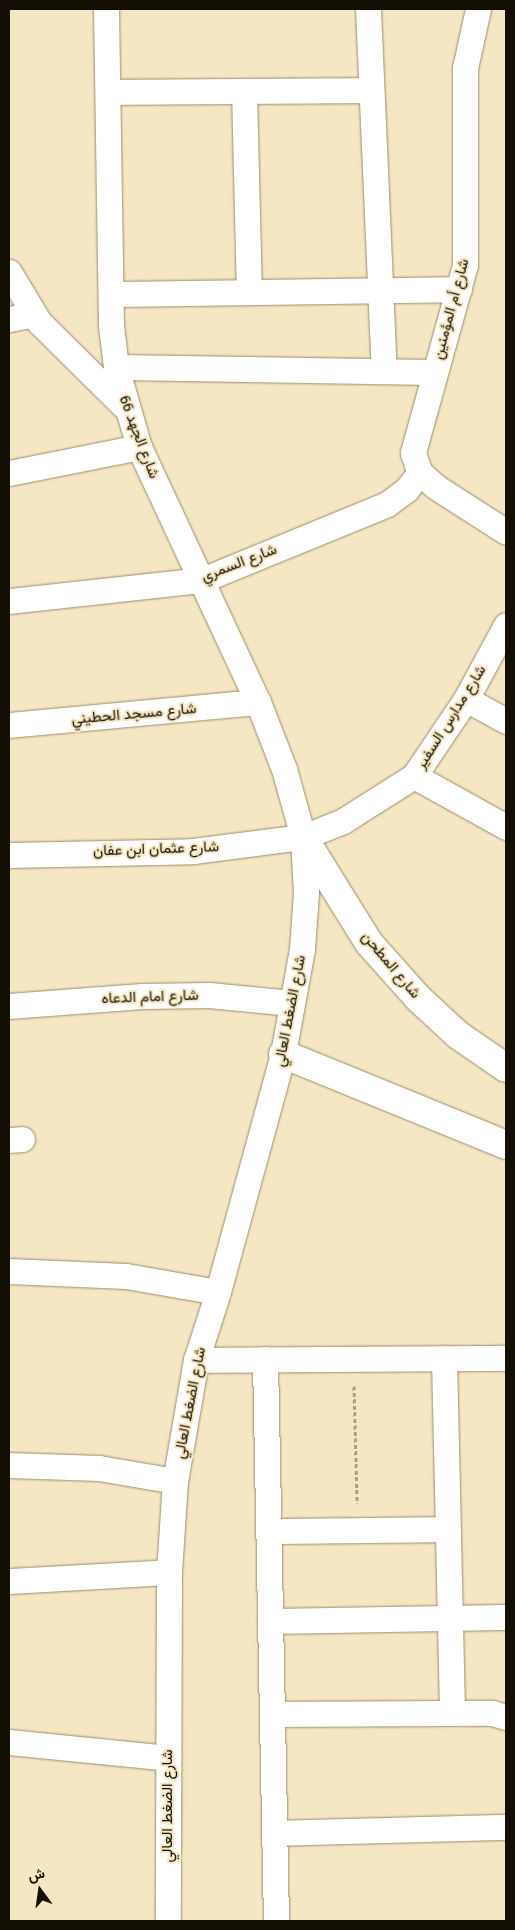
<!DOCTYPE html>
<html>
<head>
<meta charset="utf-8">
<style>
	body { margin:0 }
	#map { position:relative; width:515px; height:1930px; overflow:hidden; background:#f5e7c4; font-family:"Fira Sans",Vazirmatn,sans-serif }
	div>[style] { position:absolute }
	.path>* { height:3px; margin-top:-1.5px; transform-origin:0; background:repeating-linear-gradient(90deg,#aa9f84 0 4px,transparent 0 6.5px) }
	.roads { filter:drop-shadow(0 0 1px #9a8d6c) drop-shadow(0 0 1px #9a8d6c) }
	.street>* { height:25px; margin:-12.5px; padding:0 12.5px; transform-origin:12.5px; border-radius:12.5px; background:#fff }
	.secondary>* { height:28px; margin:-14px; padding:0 14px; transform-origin:14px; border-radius:14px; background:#fff }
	span { translate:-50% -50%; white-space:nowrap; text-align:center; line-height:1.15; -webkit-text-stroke:4px #f5e7c4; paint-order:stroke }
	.street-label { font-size:15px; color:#140f04 }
	.frame { position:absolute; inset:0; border:10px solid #140f04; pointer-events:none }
	.north { position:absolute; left:15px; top:1865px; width:50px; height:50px; -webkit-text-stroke:4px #f5e7c4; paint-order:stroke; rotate:346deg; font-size:14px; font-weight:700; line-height:20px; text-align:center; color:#140f04 }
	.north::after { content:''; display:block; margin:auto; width:18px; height:22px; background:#140f04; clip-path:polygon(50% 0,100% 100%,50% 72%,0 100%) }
</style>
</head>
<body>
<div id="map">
	<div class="path">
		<div style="left:354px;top:1386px;width:117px;rotate:88.5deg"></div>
	</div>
	<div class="roads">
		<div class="street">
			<div style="left:106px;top:9px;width:317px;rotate:89.1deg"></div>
			<div style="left:111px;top:326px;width:41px;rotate:83deg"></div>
			<div style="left:116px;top:367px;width:83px;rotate:74deg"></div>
			<div style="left:139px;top:447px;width:281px;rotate:65deg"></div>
			<div style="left:258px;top:702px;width:72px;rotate:68.8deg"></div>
			<div style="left:284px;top:769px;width:71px;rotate:74.4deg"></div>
			<div style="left:303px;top:837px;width:56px;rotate:86.9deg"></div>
			<div style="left:306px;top:893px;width:56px;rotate:94.1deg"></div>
			<div style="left:302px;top:949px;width:107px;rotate:100.3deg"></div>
			<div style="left:283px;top:1054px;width:247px;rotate:105.3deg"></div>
			<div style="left:218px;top:1292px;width:71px;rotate:107.9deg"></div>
			<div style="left:196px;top:1360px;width:123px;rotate:99.8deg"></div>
			<div style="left:175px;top:1481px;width:91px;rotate:93.8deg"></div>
			<div style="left:169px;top:1572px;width:349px;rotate:90.2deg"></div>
			<div style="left:368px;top:9px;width:361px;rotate:87.5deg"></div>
			<div style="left:478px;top:9px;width:60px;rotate:102.4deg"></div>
			<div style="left:465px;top:68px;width:197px;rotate:90deg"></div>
			<div style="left:465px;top:265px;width:195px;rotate:105.5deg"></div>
			<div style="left:413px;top:453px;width:21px;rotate:71deg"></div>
			<div style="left:420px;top:473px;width:21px;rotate:41deg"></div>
			<div style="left:436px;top:487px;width:83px;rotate:32.7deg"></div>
			<div style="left:244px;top:91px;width:201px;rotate:88.6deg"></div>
			<div style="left:108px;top:92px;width:263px;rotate:-0.4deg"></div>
			<div style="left:9px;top:272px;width:58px;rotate:59deg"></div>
			<div style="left:39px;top:322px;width:121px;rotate:44.7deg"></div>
			<div style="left:111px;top:294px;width:348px;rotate:-0.8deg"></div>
			<div style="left:9px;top:319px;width:25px;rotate:-11deg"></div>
			<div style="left:116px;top:367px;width:319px;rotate:0.9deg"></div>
			<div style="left:9px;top:473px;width:133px;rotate:-11.3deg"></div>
			<div style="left:9px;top:601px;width:194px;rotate:-6.2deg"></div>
			<div style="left:202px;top:580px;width:200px;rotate:-22.3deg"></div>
			<div style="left:387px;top:504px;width:24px;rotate:-36deg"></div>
			<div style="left:406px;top:490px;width:22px;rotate:-51deg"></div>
			<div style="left:466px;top:699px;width:46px;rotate:28.8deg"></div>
			<div style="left:9px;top:725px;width:250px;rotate:-5.3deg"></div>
			<div style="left:414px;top:776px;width:105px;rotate:29deg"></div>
			<div style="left:9px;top:855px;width:184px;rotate:-1.2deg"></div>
			<div style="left:193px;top:851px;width:111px;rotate:-7.3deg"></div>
			<div style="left:303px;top:837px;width:43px;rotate:-21.8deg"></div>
			<div style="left:343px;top:821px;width:84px;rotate:-32.4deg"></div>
			<div style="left:414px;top:776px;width:93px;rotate:-56deg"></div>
			<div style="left:466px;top:699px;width:84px;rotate:-61.6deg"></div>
			<div style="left:9px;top:1006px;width:133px;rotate:-4.3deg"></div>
			<div style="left:142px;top:996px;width:67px;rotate:-0.9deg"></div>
			<div style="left:209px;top:995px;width:83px;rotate:5.5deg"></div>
			<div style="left:9px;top:1140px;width:13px;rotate:-4deg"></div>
			<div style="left:9px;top:1271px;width:117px;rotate:2.4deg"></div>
			<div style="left:126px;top:1276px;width:93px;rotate:9.9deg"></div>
			<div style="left:444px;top:1358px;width:355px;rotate:88.7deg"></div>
			<div style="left:265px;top:1359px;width:562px;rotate:88.88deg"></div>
			<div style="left:196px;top:1360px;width:310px;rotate:-0.4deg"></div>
			<div style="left:9px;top:1465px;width:90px;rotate:1.9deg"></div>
			<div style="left:99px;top:1468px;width:77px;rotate:9.7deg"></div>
			<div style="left:268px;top:1531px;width:180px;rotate:-0.6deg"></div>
			<div style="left:9px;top:1581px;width:160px;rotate:-3.2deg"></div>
			<div style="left:270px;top:1621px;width:236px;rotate:-1deg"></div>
			<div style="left:272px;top:1714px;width:220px;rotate:-0.3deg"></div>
			<div style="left:492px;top:1713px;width:15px;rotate:16deg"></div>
			<div style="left:9px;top:1742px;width:160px;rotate:5.7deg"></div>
			<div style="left:274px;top:1833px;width:232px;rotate:-1.5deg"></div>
		</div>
		<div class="secondary">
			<div style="left:303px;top:837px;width:125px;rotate:58.1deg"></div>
			<div style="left:369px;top:943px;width:74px;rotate:48.3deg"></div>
			<div style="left:418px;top:998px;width:54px;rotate:42.8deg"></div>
			<div style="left:458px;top:1035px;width:58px;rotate:34.5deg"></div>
			<div style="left:283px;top:1054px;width:241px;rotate:22.2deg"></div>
		</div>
	</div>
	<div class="street-label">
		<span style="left:451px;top:309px;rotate:-75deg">شارع أم المؤمنين</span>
		<span style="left:139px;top:437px;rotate:69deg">شارع الجهد 66</span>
		<span style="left:239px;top:563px;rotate:-21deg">شارع السمري</span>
		<span style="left:134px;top:714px;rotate:-5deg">شارع مسجد الحطيني</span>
		<span style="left:451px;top:717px;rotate:-58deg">شارع مدارس السفير</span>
		<span style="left:156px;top:849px;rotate:-2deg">شارع عثمان ابن عفان</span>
		<span style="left:391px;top:965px;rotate:50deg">شارع المطحن</span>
		<span style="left:150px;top:997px;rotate:-2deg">شارع امام الدعاه</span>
		<span style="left:290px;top:1011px;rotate:-79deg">شارع الضغط العالي</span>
		<span style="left:190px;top:1403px;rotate:-79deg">شارع الضغط العالي</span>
		<span style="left:168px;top:1806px;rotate:-90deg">شارع الضغط العالي</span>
	</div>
	<div class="frame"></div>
	<div class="north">ش</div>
</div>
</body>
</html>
